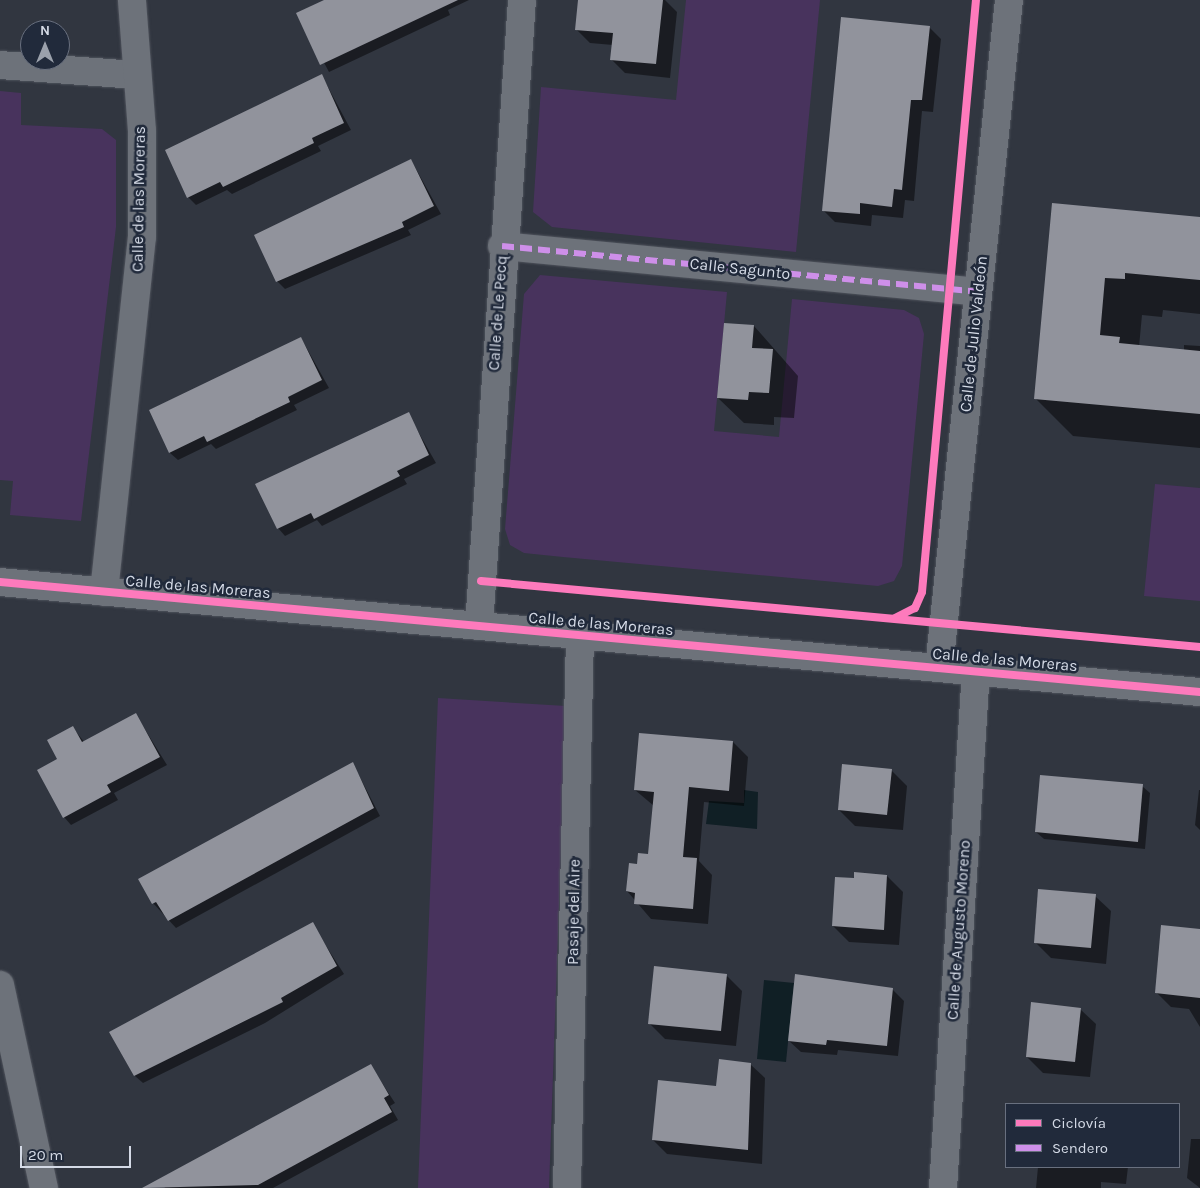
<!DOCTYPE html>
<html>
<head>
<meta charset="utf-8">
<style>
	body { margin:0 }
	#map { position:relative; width:1200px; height:1188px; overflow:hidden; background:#313640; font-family:Karla,sans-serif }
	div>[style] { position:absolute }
	.green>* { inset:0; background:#48335d }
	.water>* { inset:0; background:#101f25 }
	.shadow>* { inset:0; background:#0007 }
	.building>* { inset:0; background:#91939c }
	.roads { filter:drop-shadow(0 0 1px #4f535c) drop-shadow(0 0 1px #4f535c) }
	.minor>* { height:28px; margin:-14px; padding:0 14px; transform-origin:14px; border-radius:14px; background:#6d727a }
	.quiet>* { height:6px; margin-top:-3px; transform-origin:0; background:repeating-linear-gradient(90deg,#ce8fe9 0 12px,transparent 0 18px) }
	.cycleway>* { height:8px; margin:-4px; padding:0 4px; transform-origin:4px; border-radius:4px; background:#fd7abc }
	span { translate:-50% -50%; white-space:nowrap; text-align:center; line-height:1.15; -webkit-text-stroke:5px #212a3b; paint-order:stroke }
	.street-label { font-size:16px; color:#d4dae6 }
	.legend { position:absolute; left:1005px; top:1103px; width:175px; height:65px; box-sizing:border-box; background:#212a3b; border:1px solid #69707f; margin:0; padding:6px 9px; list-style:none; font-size:15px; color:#d4dae6 }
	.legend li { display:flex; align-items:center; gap:10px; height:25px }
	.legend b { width:25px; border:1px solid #69707f }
	.north { position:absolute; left:20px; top:20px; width:50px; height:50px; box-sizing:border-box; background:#212a3b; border:1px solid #69707f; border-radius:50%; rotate:0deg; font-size:14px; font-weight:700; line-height:20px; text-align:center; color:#d4dae6 }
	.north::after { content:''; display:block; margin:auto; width:18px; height:22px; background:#9ba1ac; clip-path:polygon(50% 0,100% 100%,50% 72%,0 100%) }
	.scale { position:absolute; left:20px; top:1146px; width:111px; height:22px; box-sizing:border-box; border:2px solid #d4dae6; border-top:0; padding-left:6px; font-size:15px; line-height:18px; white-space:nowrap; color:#d4dae6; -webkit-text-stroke:4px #212a3b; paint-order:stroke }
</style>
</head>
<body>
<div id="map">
	<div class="green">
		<div style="clip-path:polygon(686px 0,820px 0,796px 252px,552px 227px,533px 212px,541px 87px,676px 100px)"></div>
		<div style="clip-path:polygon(0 91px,21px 93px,21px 125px,102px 129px,116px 140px,116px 227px,81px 521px,10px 515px,13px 481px,0 480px)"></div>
		<div style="clip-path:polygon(540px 275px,727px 292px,714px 431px,779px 437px,792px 299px,904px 310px,919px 318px,924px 334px,902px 566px,894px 581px,878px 586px,563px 557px,524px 553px,510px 545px,505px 529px,524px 294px)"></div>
		<div style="clip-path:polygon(1155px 484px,1200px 488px,1200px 601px,1144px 596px)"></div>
		<div style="clip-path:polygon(438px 698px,566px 706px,549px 1188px,418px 1188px)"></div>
	</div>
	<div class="water">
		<div style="clip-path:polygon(744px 790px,758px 792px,757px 829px,706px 824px,709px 801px,744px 803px)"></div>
		<div style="clip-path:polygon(764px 980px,794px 983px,786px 1062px,757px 1059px)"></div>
	</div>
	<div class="shadow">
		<div style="clip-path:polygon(327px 0,469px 0,448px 10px,450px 15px,329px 72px,298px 14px)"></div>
		<div style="clip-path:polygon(579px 0,665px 0,677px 12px,670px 78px,625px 73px,611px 59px,613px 45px,590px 43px,576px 29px)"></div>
		<div style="clip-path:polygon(929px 27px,941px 39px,933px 112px,922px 111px,914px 201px,905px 200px,903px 218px,872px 215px,871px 226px,835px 222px,823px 210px)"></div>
		<div style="clip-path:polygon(322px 76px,351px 130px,318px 146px,321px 151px,232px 194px,227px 190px,196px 205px,188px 197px)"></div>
		<div style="clip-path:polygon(411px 160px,441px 214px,408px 230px,411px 235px,285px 289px,277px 281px)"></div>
		<div style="clip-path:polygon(1053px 205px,1200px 218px,1200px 314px,1163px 310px,1162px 317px,1142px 315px,1139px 347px,1184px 351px,1184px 345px,1200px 346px,1200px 448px,1073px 436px,1035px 398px)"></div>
		<div style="clip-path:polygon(754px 326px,798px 376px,794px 418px,774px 417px,774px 425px,744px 423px,718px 398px)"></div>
		<div style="clip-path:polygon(301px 338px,329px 388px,294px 405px,297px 410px,216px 449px,211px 444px,178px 460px,170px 453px,150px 410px)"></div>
		<div style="clip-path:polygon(408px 414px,436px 463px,404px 479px,407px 484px,322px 526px,317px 520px,285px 536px,278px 528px)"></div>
		<div style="clip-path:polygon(136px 715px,167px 765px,114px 793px,118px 800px,71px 825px,64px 817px,59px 760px,73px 728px,85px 743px)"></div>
		<div style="clip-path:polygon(733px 742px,748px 757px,744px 806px,704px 802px,699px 861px,712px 875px,708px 924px,651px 919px,627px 891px,638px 865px,649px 855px,654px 806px,635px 790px)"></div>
		<div style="clip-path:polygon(353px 764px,380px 816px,176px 928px,153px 903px)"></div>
		<div style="clip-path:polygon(891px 770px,907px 786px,903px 830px,855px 826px,839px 810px)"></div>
		<div style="clip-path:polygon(1142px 786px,1150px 793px,1145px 849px,1044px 839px,1036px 832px)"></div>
		<div style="clip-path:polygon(1199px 790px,1200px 790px,1200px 830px,1195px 825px)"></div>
		<div style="clip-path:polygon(887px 876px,903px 892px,899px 945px,849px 942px,833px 926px,855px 879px)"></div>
		<div style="clip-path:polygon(1095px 896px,1111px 911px,1106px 964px,1051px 958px,1035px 942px)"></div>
		<div style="clip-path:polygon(312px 924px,344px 974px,265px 1023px,143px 1083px,135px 1076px,111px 1032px)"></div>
		<div style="clip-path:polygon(1200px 930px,1200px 1027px,1189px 1009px,1171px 1007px,1156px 992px)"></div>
		<div style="clip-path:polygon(727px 976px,742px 991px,736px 1046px,665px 1039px,649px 1023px)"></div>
		<div style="clip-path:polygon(796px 976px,893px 990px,904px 1001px,898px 1056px,838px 1050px,837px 1055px,801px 1052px,789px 1041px)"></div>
		<div style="clip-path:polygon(1080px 1009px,1096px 1024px,1090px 1077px,1043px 1073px,1027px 1057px)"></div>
		<div style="clip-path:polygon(750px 1064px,765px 1078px,762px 1164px,667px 1154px,653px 1140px)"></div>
		<div style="clip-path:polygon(371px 1066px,395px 1103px,390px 1106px,398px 1120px,273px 1188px,165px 1188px,161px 1180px)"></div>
		<div style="clip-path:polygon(1191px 1139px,1200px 1139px,1200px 1188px,1187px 1178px)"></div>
		<div style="clip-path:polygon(1038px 1167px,1128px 1167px,1126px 1184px,1101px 1182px,1101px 1188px,1036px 1188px)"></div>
	</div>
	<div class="building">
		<div style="clip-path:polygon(324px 0,458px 0,320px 65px,296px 13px)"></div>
		<div style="clip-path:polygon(578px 0,663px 0,656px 64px,610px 60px,613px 33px,575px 30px)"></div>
		<div style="clip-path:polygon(841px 17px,930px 26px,922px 100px,911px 100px,902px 190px,894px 189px,892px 207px,860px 203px,860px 214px,822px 211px)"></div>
		<div style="clip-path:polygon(322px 74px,344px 123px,312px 138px,314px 143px,223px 187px,220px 182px,187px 198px,165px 150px)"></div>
		<div style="clip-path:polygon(411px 159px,434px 206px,402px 222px,404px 227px,276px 282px,254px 235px)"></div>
		<div style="clip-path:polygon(1052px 203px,1200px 217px,1200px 280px,1125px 273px,1125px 279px,1105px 278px,1100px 335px,1120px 337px,1119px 343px,1200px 351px,1200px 414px,1034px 399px)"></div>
		<div style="clip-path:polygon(724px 323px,754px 325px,752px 348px,773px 349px,769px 393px,749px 392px,748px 400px,717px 398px)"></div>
		<div style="clip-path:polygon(301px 337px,322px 380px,288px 397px,290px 402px,207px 442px,204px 436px,169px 453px,149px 410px)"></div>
		<div style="clip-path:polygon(409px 412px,429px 455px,397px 471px,400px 476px,314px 519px,311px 513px,277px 529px,255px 484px)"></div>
		<div style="clip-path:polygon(136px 713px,160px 757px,107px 785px,111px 792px,63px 818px,37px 770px,57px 759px,47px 740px,73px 726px,82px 742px)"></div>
		<div style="clip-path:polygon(639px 733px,733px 741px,729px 791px,689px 787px,683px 857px,697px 858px,693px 909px,634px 904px,635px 893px,626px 891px,629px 863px,637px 864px,638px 853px,648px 854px,654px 792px,634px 790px)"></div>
		<div style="clip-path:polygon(353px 762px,374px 808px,168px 921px,156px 902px,152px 904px,138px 879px)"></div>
		<div style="clip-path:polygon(842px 764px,892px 769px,887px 815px,838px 810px)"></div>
		<div style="clip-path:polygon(1040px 775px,1143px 784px,1138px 842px,1035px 832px)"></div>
		<div style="clip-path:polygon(854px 872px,887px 875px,884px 930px,832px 926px,835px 877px,854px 878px)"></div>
		<div style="clip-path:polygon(1038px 889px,1096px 894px,1091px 948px,1034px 943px)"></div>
		<div style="clip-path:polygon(313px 922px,337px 966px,281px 998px,283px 1002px,134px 1076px,109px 1032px)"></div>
		<div style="clip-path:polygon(1161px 925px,1200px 929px,1200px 998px,1155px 993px)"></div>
		<div style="clip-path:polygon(654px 966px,727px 974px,721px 1031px,648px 1024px)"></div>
		<div style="clip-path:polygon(795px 974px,893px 988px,887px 1046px,827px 1040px,826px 1045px,788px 1041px)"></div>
		<div style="clip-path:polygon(1031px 1002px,1081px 1008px,1075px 1062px,1026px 1057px)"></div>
		<div style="clip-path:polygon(719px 1059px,751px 1063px,748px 1150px,652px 1140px,658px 1080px,716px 1086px)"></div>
		<div style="clip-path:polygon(371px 1064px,389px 1095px,384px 1098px,392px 1112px,258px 1185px,142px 1188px)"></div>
	</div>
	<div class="roads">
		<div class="minor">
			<div style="left:0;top:65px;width:137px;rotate:4.2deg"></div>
			<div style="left:502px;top:246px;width:478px;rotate:5.5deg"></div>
			<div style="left:0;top:582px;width:1205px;rotate:5.24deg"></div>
			<div style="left:104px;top:592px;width:357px;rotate:-83.9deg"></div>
			<div style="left:142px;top:237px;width:106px;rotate:-90deg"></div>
			<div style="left:142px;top:131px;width:131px;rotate:-94.4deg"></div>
			<div style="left:479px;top:626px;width:627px;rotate:-86.07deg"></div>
			<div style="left:939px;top:668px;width:672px;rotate:-84.02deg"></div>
			<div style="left:0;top:985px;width:208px;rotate:77.8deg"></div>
			<div style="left:567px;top:1188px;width:553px;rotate:-88.65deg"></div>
			<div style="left:943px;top:1188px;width:518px;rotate:-86.35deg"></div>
		</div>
	</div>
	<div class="quiet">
		<div style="left:502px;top:246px;width:478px;rotate:5.5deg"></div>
	</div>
	<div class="cycleway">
		<div style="left:481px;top:581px;width:722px;rotate:5.24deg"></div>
		<div style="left:0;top:582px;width:1205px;rotate:5.24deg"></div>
		<div style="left:895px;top:618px;width:22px;rotate:-27deg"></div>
		<div style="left:915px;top:608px;width:17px;rotate:-66deg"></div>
		<div style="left:922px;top:592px;width:594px;rotate:-84.79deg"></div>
	</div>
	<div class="street-label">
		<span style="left:139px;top:199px;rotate:-89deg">Calle de las Moreras</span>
		<span style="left:740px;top:269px;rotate:6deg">Calle Sagunto</span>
		<span style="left:498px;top:313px;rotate:-86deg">Calle de Le Pecq</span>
		<span style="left:974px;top:334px;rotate:-84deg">Calle de Julio Valdeón</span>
		<span style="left:198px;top:587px;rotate:5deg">Calle de las Moreras</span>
		<span style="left:601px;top:624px;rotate:5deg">Calle de las Moreras</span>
		<span style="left:1005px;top:660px;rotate:5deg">Calle de las Moreras</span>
		<span style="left:574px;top:912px;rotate:-89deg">Pasaje del Aire</span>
		<span style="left:959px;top:930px;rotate:-86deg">Calle de Augusto Moreno</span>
	</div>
	<ul class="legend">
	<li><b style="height:6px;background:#fd7abc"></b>Ciclovía</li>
	<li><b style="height:6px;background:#ce8fe9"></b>Sendero</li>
	</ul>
	<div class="north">N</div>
	<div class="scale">20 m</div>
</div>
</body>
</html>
